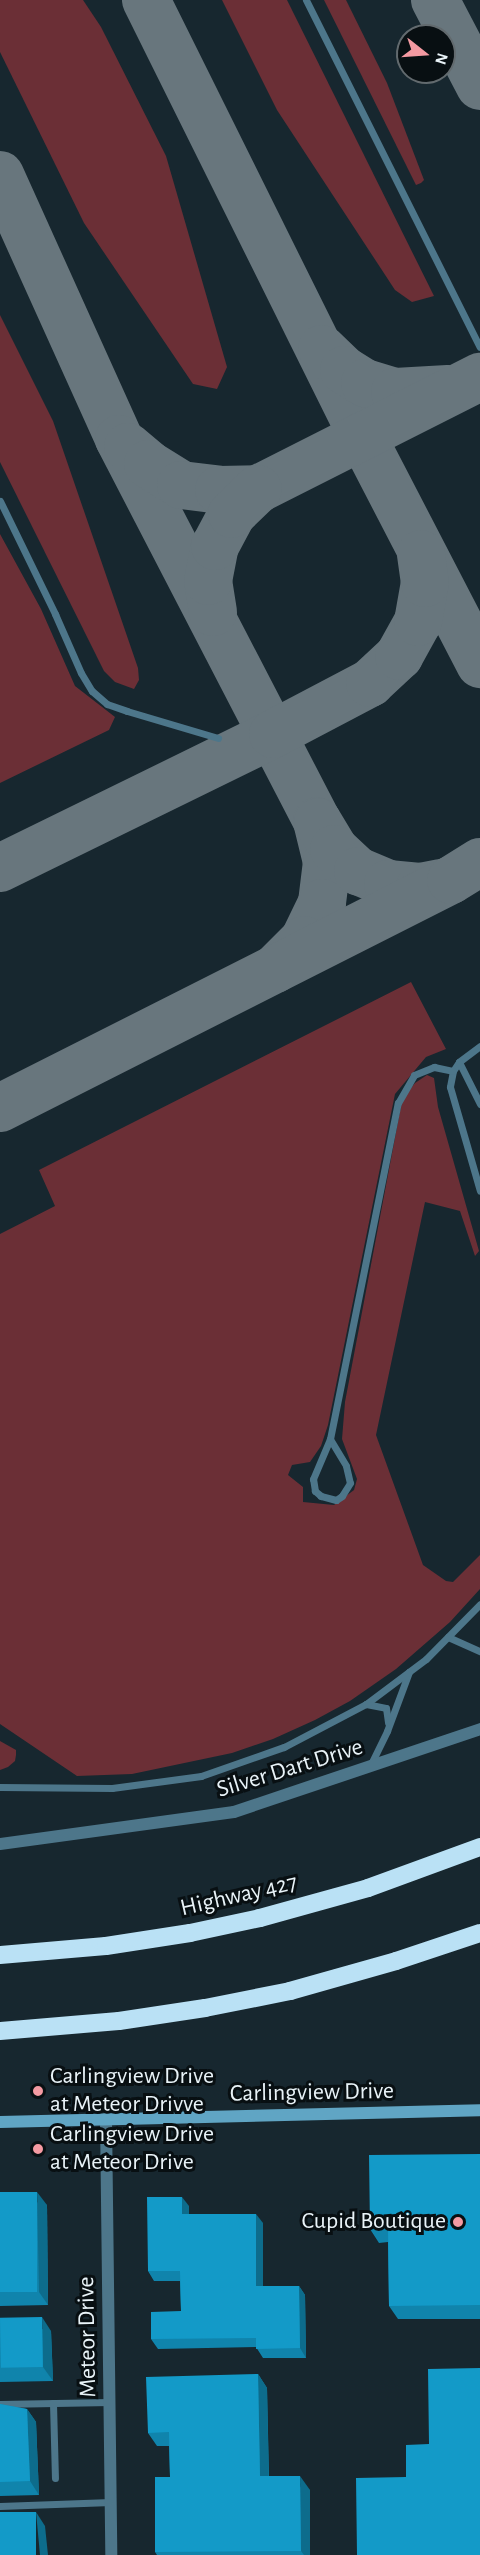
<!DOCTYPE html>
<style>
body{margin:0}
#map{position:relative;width:480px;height:2555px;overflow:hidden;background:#17272f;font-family:"Alegreya Sans",sans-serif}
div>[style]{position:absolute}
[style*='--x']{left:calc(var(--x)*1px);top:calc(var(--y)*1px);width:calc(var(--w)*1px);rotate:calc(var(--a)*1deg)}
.green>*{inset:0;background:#6b2f36}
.taxiway>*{height:48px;margin:-24px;padding:0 24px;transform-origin:24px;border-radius:24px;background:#68767d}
.service>*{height:7px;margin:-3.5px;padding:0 3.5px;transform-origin:3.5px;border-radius:3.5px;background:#4d768a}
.minor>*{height:12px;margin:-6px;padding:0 6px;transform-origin:6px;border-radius:6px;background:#4d768a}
.tertiary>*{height:12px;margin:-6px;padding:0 6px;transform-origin:6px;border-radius:6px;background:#4d768a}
.secondary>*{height:12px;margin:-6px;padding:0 6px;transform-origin:6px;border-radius:6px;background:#60a5c4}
.motorway>*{height:18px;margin:-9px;padding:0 9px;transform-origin:9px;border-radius:9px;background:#bae1f5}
.wall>*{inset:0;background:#1084ac}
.shaded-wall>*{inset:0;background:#0d6c8c}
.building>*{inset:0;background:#139ac8;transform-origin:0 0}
.dots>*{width:16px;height:16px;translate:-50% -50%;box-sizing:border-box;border:3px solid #080f12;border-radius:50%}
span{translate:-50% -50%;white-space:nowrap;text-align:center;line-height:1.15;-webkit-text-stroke:6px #080f12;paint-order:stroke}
.street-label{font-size:24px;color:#e9f3f8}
.poi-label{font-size:24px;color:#e9f3f8}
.left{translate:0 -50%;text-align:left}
.right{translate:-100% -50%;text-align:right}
.north{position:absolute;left:396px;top:24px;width:60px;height:60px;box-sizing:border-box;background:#080f12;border:2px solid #626a6e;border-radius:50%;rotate:107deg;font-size:16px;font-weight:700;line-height:24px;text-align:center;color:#e9f3f8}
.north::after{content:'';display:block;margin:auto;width:21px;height:27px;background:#f49aa2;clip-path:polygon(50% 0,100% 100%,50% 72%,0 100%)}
</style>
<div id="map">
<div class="green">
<div style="clip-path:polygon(0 0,83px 0,101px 27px,166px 156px,227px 367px,217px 389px,193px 384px,84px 223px,0 52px)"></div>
<div style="clip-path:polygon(222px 0,287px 0,434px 296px,412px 302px,395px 290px,277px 110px)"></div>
<div style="clip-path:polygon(324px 0,346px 0,387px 83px,424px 180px,421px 183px,416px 185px,413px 179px)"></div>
<div style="clip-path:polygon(0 315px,53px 421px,138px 668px,139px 680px,134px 689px,115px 682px,104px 671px,0 462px)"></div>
<div style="clip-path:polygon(0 534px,41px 609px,75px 686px,115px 717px,109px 730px,0 783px)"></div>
<div style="clip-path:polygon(411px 982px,446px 1049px,426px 1057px,395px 1094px,328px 1425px,321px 1446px,310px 1462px,292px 1465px,288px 1475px,303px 1487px,303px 1502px,334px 1505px,354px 1490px,357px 1479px,342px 1439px,345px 1402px,401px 1106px,406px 1094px,415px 1083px,427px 1075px,434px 1078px,438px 1107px,479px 1251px,475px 1256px,460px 1211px,425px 1202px,376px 1435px,423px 1565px,446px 1581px,453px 1582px,480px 1555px,480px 1589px,450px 1622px,396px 1669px,350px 1701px,315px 1720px,273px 1739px,232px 1753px,132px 1774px,77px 1776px,0 1724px,0 1234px,55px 1206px,39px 1170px)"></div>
<div style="clip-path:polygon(0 1741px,16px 1750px,16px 1755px,15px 1761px,8px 1767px,0 1770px)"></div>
</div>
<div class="taxiway">
<div style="--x:146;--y:0;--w:487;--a:63.6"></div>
<div style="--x:362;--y:436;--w:257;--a:62.6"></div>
<div style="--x:435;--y:0;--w:97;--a:62.4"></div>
<div style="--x:0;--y:175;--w:290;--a:65.7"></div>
<div style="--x:119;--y:439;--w:430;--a:62.6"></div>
<div style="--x:317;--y:821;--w:42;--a:76.3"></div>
<div style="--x:327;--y:862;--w:41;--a:97"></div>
<div style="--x:322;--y:903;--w:41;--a:115.9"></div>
<div style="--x:304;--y:940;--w:41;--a:135"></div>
<div style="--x:322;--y:349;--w:30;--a:44"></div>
<div style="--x:344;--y:370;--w:25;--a:32"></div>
<div style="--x:365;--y:383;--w:31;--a:17"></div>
<div style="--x:395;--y:392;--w:53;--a:-3.2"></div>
<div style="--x:128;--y:447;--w:26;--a:40"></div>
<div style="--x:148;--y:464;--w:39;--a:32"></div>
<div style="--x:181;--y:485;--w:38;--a:7"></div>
<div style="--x:219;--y:490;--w:39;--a:-1"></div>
<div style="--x:258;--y:489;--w:249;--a:-26.8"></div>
<div style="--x:213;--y:612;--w:31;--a:-99"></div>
<div style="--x:208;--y:581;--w:36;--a:-79"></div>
<div style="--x:215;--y:546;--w:36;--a:-62"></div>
<div style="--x:232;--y:514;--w:36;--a:-44"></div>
<div style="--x:318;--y:822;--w:31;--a:59"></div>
<div style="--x:334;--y:849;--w:33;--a:43"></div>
<div style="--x:358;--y:871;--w:33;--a:23"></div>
<div style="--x:388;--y:884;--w:32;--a:5"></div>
<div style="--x:420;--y:887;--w:21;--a:-11"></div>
<div style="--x:0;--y:868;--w:304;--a:-26.1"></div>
<div style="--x:273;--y:734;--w:110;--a:-27.7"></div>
<div style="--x:370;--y:683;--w:40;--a:-43"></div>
<div style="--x:399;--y:656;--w:39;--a:-61"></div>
<div style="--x:418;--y:622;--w:40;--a:-80"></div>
<div style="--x:425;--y:583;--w:29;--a:-98"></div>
<div style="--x:0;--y:1108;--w:505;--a:-26.82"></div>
<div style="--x:451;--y:880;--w:34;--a:-32"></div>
</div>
<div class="service">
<div style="--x:306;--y:0;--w:388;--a:63.4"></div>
<div style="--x:0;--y:501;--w:126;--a:64"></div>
<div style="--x:55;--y:614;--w:64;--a:66.2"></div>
<div style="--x:81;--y:673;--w:21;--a:59"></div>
<div style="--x:92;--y:691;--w:20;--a:41"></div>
<div style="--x:107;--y:704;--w:21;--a:19"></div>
<div style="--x:127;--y:711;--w:95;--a:16.5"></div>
<div style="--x:480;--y:1046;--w:26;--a:143"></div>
<div style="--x:459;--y:1062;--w:11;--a:124"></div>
<div style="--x:453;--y:1071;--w:16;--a:101"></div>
<div style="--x:450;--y:1087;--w:108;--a:73.9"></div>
<div style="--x:459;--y:1062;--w:47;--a:63.4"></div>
<div style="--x:330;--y:1439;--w:31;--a:59"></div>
<div style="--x:346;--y:1466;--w:17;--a:77"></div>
<div style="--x:350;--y:1483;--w:15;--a:122"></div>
<div style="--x:342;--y:1496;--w:7;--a:146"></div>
<div style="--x:336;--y:1500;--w:16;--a:-165"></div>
<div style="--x:321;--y:1496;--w:8;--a:-140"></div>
<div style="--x:315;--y:1491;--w:12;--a:-99"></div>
<div style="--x:313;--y:1479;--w:43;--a:-67"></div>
<div style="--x:330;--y:1439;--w:343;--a:-78.6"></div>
<div style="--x:398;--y:1103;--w:32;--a:-60"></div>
<div style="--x:414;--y:1075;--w:22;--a:-22"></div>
<div style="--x:434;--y:1067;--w:19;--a:12"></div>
<div style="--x:448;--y:1637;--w:35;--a:24"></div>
<div style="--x:366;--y:1704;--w:20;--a:11"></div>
<div style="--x:386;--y:1708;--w:15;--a:82"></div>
<div style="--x:370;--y:1766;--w:39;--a:-64"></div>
<div style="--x:387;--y:1731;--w:63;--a:-69.6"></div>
<div style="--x:0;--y:1787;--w:112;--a:0.5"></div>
<div style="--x:112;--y:1788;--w:90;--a:-7.7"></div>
<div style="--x:201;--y:1776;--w:88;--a:-19.3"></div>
<div style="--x:284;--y:1747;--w:93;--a:-27.7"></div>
<div style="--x:366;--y:1704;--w:75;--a:-36.9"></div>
<div style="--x:426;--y:1659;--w:77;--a:-45.5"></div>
<div style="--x:53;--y:2403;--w:75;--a:88.5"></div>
<div style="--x:0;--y:2404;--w:110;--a:-1"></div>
<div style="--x:0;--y:2506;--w:111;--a:-2.1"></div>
</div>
<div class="minor">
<div style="--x:106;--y:2119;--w:436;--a:89.3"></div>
</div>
<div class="tertiary">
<div style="--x:0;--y:1844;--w:236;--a:-7.8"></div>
<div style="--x:234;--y:1812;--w:260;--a:-18.6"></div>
</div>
<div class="secondary">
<div style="--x:0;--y:2122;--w:480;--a:-1.4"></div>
</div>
<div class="motorway">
<div style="--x:0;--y:1955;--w:106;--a:-4.9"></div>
<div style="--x:106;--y:1946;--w:85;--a:-8.8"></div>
<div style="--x:190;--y:1933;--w:72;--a:-12.1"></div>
<div style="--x:260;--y:1918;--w:112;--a:-15.5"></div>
<div style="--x:368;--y:1888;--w:119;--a:-20.1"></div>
<div style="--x:0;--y:2031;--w:119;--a:-4.8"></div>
<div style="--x:119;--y:2021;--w:87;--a:-8.6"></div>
<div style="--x:205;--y:2008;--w:87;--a:-11.3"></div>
<div style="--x:290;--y:1991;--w:110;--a:-15.8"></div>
<div style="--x:396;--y:1961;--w:89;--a:-18.4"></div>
</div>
<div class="wall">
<div style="clip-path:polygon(480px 2154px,480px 2319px,398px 2319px,389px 2306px,388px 2242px,379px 2243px,370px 2229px)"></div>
<div style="clip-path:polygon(0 2192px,47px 2205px,48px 2305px,0 2306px)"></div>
<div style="clip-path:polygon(189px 2206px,189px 2214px,263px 2223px,263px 2286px,299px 2286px,305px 2295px,306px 2358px,263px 2358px,256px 2347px,158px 2349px,151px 2339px,181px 2311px,180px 2281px,154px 2281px,148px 2271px)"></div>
<div style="clip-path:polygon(0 2319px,51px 2331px,53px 2381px,0 2382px)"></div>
<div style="clip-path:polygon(258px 2374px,267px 2388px,269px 2476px,310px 2490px,310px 2555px,157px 2555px,155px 2552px,170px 2477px,169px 2446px,157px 2446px,148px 2433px)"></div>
<div style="clip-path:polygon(0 2404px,27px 2409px,36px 2422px,39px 2495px,0 2496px)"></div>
</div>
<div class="shaded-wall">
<div style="clip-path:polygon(37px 2192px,47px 2205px,48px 2305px,39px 2292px)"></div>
<div style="clip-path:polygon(182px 2197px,189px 2206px,189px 2223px,182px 2214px)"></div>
<div style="clip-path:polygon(256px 2214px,263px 2223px,263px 2296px,256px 2286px)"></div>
<div style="clip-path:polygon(299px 2286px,305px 2295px,306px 2358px,300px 2348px)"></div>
<div style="clip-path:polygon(42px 2317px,51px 2331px,53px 2381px,43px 2367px)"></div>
<div style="clip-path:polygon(258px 2374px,267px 2388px,269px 2490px,260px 2476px)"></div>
<div style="clip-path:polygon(27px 2409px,36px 2422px,39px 2495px,30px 2481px)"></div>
<div style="clip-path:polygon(300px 2476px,310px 2490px,310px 2555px,304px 2555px,301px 2551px)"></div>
<div style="clip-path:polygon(36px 2512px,45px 2526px,48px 2555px,40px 2555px)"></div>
</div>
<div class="building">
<div style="clip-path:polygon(480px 2154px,480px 2305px,389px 2306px,388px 2229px,370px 2229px,369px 2155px)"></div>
<div style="left:0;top:2192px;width:37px;height:100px"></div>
<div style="clip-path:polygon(147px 2197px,182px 2197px,182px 2214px,256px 2214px,256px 2286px,299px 2286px,300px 2348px,256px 2349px,256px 2338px,151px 2339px,151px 2312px,181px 2311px,180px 2271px,148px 2271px)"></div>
<div style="left:42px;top:2317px;width:50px;height:42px;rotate:89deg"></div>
<div style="clip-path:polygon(480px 2368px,480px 2555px,357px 2555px,356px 2478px,406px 2477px,406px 2445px,429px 2444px,428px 2369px)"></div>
<div style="clip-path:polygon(258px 2374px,260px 2476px,300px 2476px,301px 2551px,155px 2552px,155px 2477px,170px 2477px,169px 2432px,148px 2433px,146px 2377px)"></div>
<div style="clip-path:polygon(0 2404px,27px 2409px,30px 2481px,0 2482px)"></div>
<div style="left:0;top:2512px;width:36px;height:43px"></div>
</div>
<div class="dots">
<div style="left:38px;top:2091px;background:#f49aa2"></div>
<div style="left:38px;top:2149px;background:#f49aa2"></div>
<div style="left:458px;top:2222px;background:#f49aa2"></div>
</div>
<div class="street-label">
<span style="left:290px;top:1769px;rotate:-17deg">Silver Dart Drive</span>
<span style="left:239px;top:1896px;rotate:-13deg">Highway 427</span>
<span style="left:312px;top:2093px;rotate:-1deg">Carlingview Drive</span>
<span style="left:88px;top:2337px;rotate:-91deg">Meteor Drive</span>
</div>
<div class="poi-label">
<span class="left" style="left:50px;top:2091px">Carlingview Drive<br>at Meteor Drivve</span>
<span class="left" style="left:50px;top:2149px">Carlingview Drive<br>at Meteor Drive</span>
<span class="right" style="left:446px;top:2222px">Cupid Boutique</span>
</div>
<div class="north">N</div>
</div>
